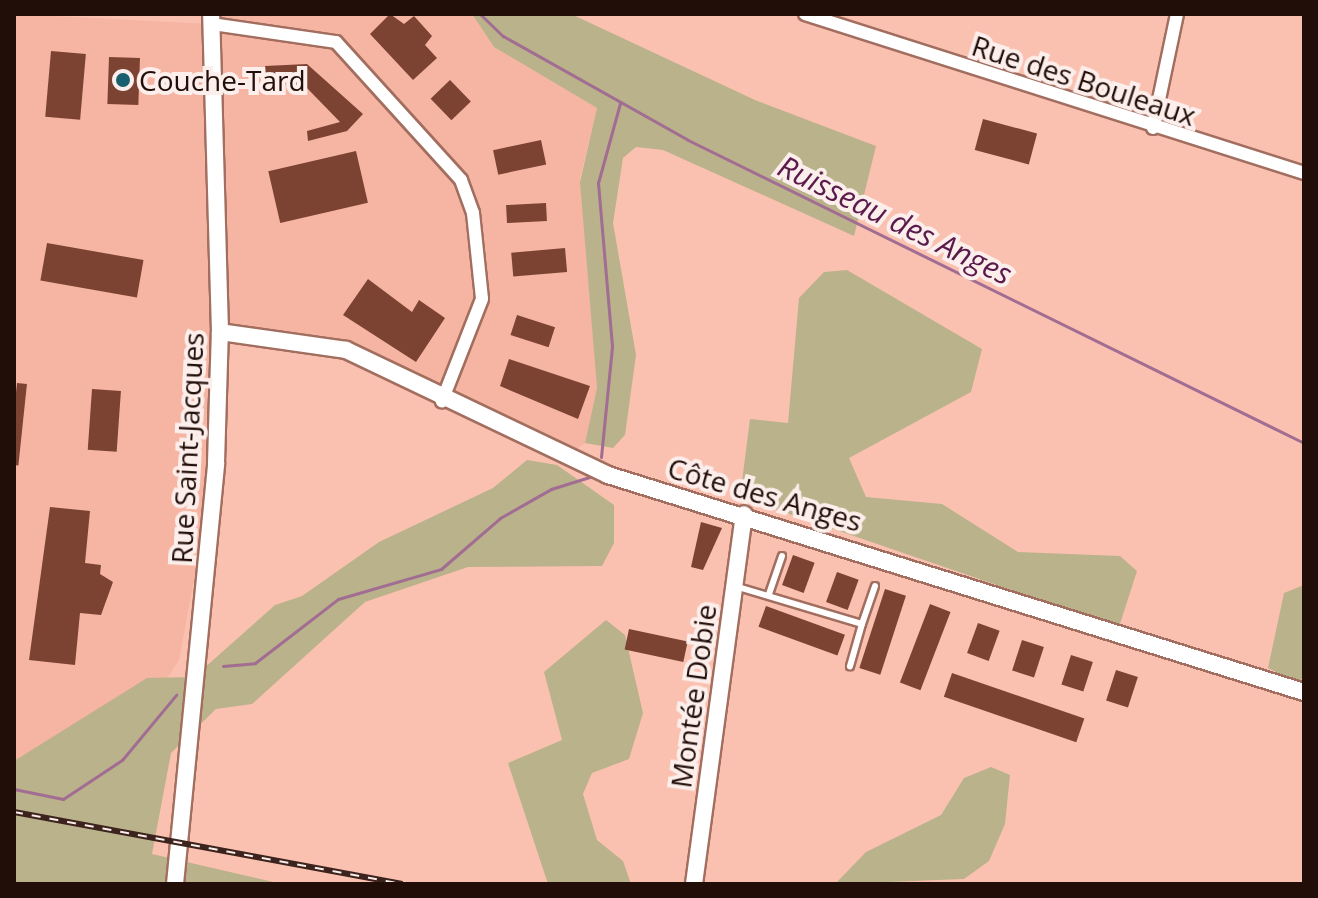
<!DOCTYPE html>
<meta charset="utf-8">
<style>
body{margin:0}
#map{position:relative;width:1318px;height:898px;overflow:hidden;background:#fbc1b0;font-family:"Open Sans",sans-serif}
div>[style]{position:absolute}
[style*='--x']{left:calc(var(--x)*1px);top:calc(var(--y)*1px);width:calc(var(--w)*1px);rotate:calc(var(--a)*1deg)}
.built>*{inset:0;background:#f6b5a2}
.green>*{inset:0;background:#bab28a}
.stream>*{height:3px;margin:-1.5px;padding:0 1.5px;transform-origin:1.5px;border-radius:1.5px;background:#a16d92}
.building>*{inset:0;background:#7c4332;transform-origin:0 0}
.roads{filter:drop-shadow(2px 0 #a26e5f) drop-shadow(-2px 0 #a26e5f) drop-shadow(0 2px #a26e5f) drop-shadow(0 -2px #a26e5f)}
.service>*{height:6px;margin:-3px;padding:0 3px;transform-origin:3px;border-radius:3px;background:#fff}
.minor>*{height:12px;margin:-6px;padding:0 6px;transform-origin:6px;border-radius:6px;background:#fff}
.tertiary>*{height:16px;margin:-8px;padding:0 8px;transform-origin:8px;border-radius:8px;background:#fff}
.rail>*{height:6px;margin-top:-3px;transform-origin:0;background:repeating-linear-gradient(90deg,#fbeeeb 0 9px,#3c231d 0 18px);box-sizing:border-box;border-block:2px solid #3c231d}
.dots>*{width:22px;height:22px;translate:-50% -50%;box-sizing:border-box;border:4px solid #fbeeeb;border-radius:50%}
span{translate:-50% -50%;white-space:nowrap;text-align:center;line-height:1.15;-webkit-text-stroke:8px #fbeeeb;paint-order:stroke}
.poi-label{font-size:28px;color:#220e09}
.left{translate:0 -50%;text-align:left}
.street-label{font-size:28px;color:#220e09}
.water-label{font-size:30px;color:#5a1a4c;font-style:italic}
.frame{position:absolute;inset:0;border:16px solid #220e09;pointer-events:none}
</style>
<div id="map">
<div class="built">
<div style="clip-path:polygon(14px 14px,211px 24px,211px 14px,472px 14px,494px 47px,597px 108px,580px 178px,597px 388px,585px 443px,564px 458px,346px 350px,221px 332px,216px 463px,179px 660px,165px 682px,147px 679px,14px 761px)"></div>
</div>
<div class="green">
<div style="clip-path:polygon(472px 14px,571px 14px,755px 100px,876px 146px,854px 236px,663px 150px,636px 147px,623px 158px,613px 223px,636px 355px,625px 435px,613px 448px,585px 443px,597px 388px,580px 182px,597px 108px,494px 47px)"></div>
<div style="clip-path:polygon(847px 270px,982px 349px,971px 392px,849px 458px,866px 497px,942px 504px,1018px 552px,1120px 556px,1137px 571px,1119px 627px,740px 497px,750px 419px,788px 423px,799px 298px,824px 272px)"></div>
<div style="clip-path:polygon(527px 460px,557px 465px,614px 505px,614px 543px,602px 566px,468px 567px,365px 602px,252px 704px,216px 709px,171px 753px,152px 854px,282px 884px,14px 884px,14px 761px,147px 678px,194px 677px,275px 605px,302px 596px,379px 542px,493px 488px)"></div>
<div style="clip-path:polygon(1304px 585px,1304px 671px,1300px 684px,1268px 668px,1284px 593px)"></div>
<div style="clip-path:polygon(606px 620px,625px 635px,643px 713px,629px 759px,592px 773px,583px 794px,597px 840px,623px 861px,631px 884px,548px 884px,508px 763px,562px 740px,544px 672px)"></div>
<div style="clip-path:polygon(991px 767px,1010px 775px,1005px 824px,989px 861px,964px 879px,835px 884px,866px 852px,941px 815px,964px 778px)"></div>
</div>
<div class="stream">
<div style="--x:480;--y:14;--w:32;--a:44"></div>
<div style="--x:503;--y:36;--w:212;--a:29.3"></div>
<div style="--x:688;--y:140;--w:686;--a:26.19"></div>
<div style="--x:601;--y:457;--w:112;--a:-84.3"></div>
<div style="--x:612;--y:346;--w:164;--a:-94.9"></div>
<div style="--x:598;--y:183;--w:83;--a:-74.6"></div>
<div style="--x:223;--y:666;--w:32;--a:-5"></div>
<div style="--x:255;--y:663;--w:105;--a:-37.6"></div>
<div style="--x:338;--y:599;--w:107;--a:-16.2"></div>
<div style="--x:441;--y:569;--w:78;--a:-40.8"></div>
<div style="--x:500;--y:518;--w:59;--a:-29.6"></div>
<div style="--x:551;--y:489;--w:47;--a:-17.3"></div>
<div style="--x:14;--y:789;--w:50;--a:11.5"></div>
<div style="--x:63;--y:799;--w:71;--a:-33.5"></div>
<div style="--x:122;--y:760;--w:85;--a:-50.3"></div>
</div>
<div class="building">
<div style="clip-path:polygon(390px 14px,404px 24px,414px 16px,432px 36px,425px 45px,437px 58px,413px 80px,370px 34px)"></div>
<div style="left:51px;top:51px;width:35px;height:66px;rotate:5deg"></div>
<div style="left:109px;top:57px;width:31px;height:47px;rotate:2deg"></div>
<div style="clip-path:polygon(307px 64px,363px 114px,347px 131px,308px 141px,307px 131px,340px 122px,304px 85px,267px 86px,265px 66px)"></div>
<div style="left:450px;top:80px;width:30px;height:27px;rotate:46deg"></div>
<div style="left:983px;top:119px;width:56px;height:32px;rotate:15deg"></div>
<div style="left:541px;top:140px;width:25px;height:49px;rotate:78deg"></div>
<div style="left:356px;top:151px;width:53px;height:90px;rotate:77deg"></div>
<div style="left:546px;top:203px;width:18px;height:40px;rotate:87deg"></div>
<div style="left:47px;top:243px;width:98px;height:38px;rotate:10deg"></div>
<div style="left:565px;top:248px;width:24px;height:54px;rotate:85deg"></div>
<div style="clip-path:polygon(368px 279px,412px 312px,419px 300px,445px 318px,416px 362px,343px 315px)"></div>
<div style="left:517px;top:315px;width:40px;height:21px;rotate:18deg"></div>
<div style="clip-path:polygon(509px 359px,590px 386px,578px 419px,500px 386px)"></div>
<div style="left:17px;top:383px;width:10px;height:82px;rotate:6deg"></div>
<div style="left:92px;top:389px;width:29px;height:61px;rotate:4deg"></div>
<div style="clip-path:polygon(50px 507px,90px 511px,85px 563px,101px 565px,100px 574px,113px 582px,101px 615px,80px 613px,75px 665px,29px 660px)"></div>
<div style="clip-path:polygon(701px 522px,722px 528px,703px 570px,691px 567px)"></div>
<div style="left:793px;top:555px;width:23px;height:32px;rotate:20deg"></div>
<div style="left:837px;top:572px;width:23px;height:32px;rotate:20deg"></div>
<div style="left:885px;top:589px;width:22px;height:83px;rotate:18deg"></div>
<div style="left:930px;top:604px;width:22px;height:84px;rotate:21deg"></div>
<div style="left:766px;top:606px;width:84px;height:22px;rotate:20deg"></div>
<div style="left:978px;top:623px;width:23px;height:32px;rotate:20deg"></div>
<div style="left:629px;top:629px;width:60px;height:21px;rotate:12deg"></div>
<div style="left:1022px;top:640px;width:23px;height:32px;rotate:18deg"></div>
<div style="left:1071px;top:655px;width:23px;height:31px;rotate:18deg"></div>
<div style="left:1116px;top:670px;width:23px;height:32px;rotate:18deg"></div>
<div style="left:952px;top:673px;width:140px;height:25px;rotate:19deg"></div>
</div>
<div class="roads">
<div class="service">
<div style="--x:738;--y:587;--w:129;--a:16.6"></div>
<div style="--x:862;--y:624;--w:44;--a:105.9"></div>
<div style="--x:769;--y:594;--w:40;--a:-71.1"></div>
<div style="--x:862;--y:624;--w:40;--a:-71.1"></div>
</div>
<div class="minor">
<div style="--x:805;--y:14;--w:524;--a:17.67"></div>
<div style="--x:212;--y:24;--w:125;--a:8.3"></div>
<div style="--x:336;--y:42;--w:186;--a:47.8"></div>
<div style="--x:461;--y:180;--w:35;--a:70"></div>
<div style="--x:473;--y:213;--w:86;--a:84"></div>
<div style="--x:482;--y:299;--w:110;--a:111.4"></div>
<div style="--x:1153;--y:128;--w:116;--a:-78.1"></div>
</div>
<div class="tertiary">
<div style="--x:220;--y:332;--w:127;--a:8.1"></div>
<div style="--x:346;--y:350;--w:290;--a:25.5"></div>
<div style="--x:608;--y:475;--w:729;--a:17.32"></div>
<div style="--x:175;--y:884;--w:423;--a:-84.4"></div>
<div style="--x:216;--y:463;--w:131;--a:-88.3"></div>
<div style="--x:220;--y:332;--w:318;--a:-91.6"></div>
<div style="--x:694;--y:884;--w:373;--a:-82.3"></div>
</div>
</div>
<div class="rail">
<div style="--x:14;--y:812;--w:395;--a:10.5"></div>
</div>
<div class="dots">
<div style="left:123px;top:80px;background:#185f70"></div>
</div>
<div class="poi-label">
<span class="left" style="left:139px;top:80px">Couche-Tard</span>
</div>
<div class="street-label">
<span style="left:1084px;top:80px;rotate:18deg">Rue des Bouleaux</span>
<span style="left:187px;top:448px;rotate:-87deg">Rue Saint-Jacques</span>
<span style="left:765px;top:494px;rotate:16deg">Côte des Anges</span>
<span style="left:693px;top:696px;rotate:-82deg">Montée Dobie</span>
</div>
<div class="water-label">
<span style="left:895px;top:220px;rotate:26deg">Ruisseau des Anges</span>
</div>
<div class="frame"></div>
</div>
